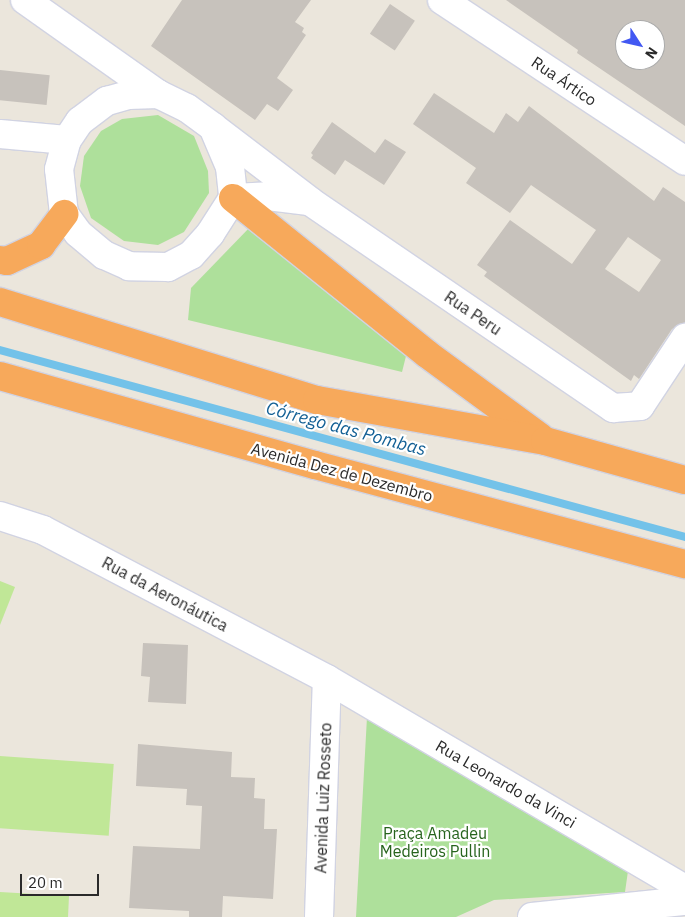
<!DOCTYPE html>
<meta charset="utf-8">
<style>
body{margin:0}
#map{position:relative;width:685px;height:917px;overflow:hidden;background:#ebe6dc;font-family:"IBM Plex Sans",sans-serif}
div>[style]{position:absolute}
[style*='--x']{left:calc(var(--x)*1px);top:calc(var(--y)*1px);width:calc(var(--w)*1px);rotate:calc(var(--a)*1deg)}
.green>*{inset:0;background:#aee09b}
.pitch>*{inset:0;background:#c0e797;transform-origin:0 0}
.stream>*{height:8px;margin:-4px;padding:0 4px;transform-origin:4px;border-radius:4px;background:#73c2e9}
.building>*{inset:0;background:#c7c2bc;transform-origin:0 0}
.roads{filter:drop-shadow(1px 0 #d1d3e2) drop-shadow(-1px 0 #d1d3e2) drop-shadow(0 1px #d1d3e2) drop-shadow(0 -1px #d1d3e2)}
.minor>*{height:28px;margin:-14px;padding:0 14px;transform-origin:14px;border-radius:14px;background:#fff}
.highway>*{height:28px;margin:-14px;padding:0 14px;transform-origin:14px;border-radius:14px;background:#f7a95b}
span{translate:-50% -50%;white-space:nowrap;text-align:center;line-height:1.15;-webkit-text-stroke:4.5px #fff;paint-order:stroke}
.street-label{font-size:16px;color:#2a2a2a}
.park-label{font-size:16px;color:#27641d}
.water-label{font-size:18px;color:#136095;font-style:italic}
.north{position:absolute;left:615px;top:20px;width:50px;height:50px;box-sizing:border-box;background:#fff;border:1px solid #aaa;border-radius:50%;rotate:125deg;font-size:14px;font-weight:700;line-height:20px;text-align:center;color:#2a2a2a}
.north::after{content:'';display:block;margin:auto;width:18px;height:22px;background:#4258f2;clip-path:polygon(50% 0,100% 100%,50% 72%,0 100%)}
.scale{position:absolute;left:20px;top:874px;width:79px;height:22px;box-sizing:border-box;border:2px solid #2a2a2a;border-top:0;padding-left:6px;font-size:15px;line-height:18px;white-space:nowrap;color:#2a2a2a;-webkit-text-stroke:4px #fff;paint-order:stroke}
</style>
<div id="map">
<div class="green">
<div style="clip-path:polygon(158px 115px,194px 136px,208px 171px,209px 193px,184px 232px,158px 245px,124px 241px,91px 218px,80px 186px,84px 156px,101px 131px,122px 119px)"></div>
<div style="clip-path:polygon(251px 226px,406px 356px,402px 372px,188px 320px,191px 288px)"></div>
<div style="clip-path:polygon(367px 717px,628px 871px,625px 892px,494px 900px,456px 917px,356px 917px)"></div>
</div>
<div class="pitch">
<div style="clip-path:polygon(0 581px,15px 587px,0 625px)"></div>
<div style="left:0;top:756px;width:114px;height:72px;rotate:4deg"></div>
<div style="clip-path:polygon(0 892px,69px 896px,68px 917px,0 917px)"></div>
</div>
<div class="stream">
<div style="--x:0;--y:350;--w:710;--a:15.27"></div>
</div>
<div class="building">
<div style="clip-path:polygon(182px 0,311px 0,295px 22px,304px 28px,302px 32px,306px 35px,277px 78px,293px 90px,278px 111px,267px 104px,255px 120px,151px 46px)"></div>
<div style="clip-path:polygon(evenodd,506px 0,685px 0,685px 126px,577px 53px,578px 50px,506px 0,625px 30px,655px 30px,655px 60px,625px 60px,625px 30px)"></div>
<div style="left:390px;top:4px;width:30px;height:36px;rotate:34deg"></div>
<div style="left:0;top:70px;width:50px;height:30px;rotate:6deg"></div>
<div style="clip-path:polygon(evenodd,434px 93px,494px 133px,506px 113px,518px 122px,529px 106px,654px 201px,663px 187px,685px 202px,685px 323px,672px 329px,639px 379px,634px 375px,631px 381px,484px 276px,487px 272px,477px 265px,510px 220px,572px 264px,596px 230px,531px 185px,510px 213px,466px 183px,476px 168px,413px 124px,434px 93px,628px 237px,661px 260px,639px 292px,605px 269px,628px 237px)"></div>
<div style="clip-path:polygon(332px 122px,375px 153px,385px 139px,406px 152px,384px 185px,345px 160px,335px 175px,311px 158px,313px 155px,311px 153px)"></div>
<div style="clip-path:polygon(143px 643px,188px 645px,186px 704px,148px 702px,150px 677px,141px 676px)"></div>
<div style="clip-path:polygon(138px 744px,232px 752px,231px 777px,255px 778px,254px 798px,265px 799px,264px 829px,277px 829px,273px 899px,223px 896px,222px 917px,189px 917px,189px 911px,129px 908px,133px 846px,200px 849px,202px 806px,186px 805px,187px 789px,136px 786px)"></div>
</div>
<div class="roads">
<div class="minor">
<div style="--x:25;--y:0;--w:163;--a:35.3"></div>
<div style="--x:442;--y:0;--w:291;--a:33.5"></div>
<div style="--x:213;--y:127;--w:43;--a:67"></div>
<div style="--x:230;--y:167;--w:31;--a:84"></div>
<div style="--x:233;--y:198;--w:43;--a:122.6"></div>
<div style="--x:210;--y:234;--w:28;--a:132"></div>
<div style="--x:191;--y:255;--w:26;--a:152"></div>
<div style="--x:168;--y:267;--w:39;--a:-179"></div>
<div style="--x:129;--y:266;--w:27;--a:-156"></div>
<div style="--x:104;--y:255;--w:34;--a:-140"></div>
<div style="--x:78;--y:233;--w:24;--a:-126"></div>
<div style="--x:64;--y:214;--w:45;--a:-96.3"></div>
<div style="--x:59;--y:169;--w:30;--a:-75"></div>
<div style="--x:67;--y:140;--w:23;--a:-56"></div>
<div style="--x:80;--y:121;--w:34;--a:-37"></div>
<div style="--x:107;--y:101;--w:22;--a:-16"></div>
<div style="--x:128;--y:95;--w:30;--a:-2"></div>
<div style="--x:158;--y:94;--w:32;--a:26"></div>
<div style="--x:187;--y:108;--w:32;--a:36"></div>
<div style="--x:213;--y:127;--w:123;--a:37.4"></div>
<div style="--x:311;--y:202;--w:366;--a:34.3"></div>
<div style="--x:613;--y:408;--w:27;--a:-4"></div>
<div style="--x:640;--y:406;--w:82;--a:-56.5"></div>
<div style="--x:0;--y:134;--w:67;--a:5.1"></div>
<div style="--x:233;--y:198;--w:35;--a:-3"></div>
<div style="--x:268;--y:196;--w:41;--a:7"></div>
<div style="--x:0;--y:516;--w:45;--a:18"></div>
<div style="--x:43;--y:530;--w:321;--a:27.7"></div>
<div style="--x:327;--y:679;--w:415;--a:30.4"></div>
<div style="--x:319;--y:917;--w:238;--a:-88.1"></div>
<div style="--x:532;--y:917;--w:154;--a:-6"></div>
</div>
<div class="highway">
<div style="--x:233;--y:198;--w:249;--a:38.8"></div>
<div style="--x:427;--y:354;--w:140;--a:36.3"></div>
<div style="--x:0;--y:260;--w:7;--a:8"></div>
<div style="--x:7;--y:261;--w:38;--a:-25"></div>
<div style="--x:41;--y:245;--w:39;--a:-53"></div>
<div style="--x:0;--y:302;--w:332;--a:17.2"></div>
<div style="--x:317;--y:400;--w:232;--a:10.2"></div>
<div style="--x:545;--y:441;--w:145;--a:15.6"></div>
<div style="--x:0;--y:376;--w:327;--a:15.8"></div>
<div style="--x:315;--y:465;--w:383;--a:15"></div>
</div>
</div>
<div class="street-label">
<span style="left:564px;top:81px;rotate:34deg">Rua Ártico</span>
<span style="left:473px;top:313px;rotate:34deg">Rua Peru</span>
<span style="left:342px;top:472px;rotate:15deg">Avenida Dez de Dezembro</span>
<span style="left:165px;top:594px;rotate:28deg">Rua da Aeronáutica</span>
<span style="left:506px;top:784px;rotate:30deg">Rua Leonardo da Vinci</span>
<span style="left:323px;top:798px;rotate:-88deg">Avenida Luiz Rosseto</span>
</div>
<div class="park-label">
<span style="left:435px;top:842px">Praça Amadeu<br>Medeiros Pullin</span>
</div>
<div class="water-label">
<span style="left:346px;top:429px;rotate:15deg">Córrego das Pombas</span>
</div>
<div class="north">N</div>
<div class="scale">20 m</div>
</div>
